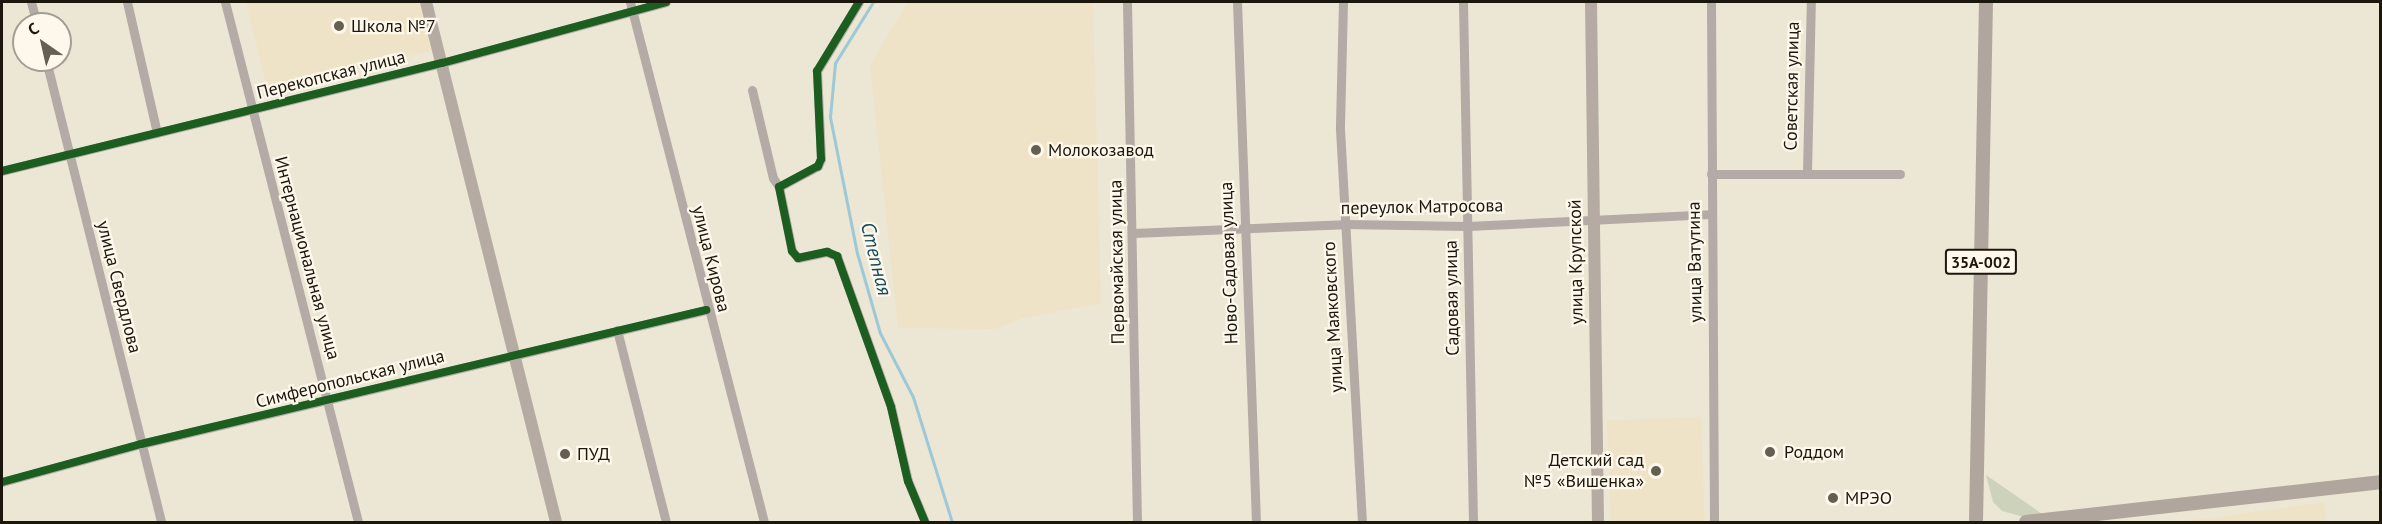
<!DOCTYPE html>
<meta charset="utf-8">
<style>
body{margin:0}
#map{position:relative;width:2382px;height:524px;overflow:hidden;background:#ece6d5;font-family:"PT Sans",sans-serif}
div>[style]{position:absolute}
[style*='--x']{left:calc(var(--x)*1px);top:calc(var(--y)*1px);width:calc(var(--w)*1px);rotate:calc(var(--a)*1deg)}
.built>*{inset:0;background:#eee3c6;transform-origin:0 0}
.green>*{inset:0;background:#ccd3ba}
.stream>*{height:3px;margin:-1.5px;padding:0 1.5px;transform-origin:1.5px;border-radius:1.5px;background:#9dc9d7}
.minor>*{height:9px;margin:-4.5px;padding:0 4.5px;transform-origin:4.5px;border-radius:4.5px;background:#b4aaa6}
.major>*{height:12px;margin:-6px;padding:0 6px;transform-origin:6px;border-radius:6px;background:#b6aba3}
.highway>*{height:14px;margin:-7px;padding:0 7px;transform-origin:7px;border-radius:7px;background:#b0a69e}
.cycleway>*{height:8px;margin:-4px;padding:0 4px;transform-origin:4px;border-radius:4px;background:#1b5e20}
.dots>*{width:16px;height:16px;translate:-50% -50%;box-sizing:border-box;border:3px solid #fdf8eb;border-radius:50%}
span{translate:-50% -50%;white-space:nowrap;text-align:center;line-height:1.15;-webkit-text-stroke:4.5px #fdf8eb;paint-order:stroke}
.shield-label span{padding:2px 4px;background:#fdf8eb;border:2px solid;border-radius:4px;-webkit-text-stroke-width:0}
.shield-label{font-size:16px;color:#1c170c;font-weight:700}
.poi-label{font-size:18px;color:#1c170c}
.left{translate:0 -50%;text-align:left}
.right{translate:-100% -50%;text-align:right}
.street-label{font-size:18px;color:#1c170c}
.water-label{font-size:20px;color:#144c5f;font-style:italic}
.frame{position:absolute;inset:0;border:3px solid #1c170c;pointer-events:none}
.north{position:absolute;left:12px;top:12px;width:60px;height:60px;box-sizing:border-box;background:#fdf8eb;border:2px solid #a39e92;border-radius:50%;rotate:326deg;font-size:16px;font-weight:700;line-height:24px;text-align:center;color:#1c170c}
.north::after{content:'';display:block;margin:auto;width:21px;height:27px;background:#655f52;clip-path:polygon(50% 0,100% 100%,50% 72%,0 100%)}
</style>
<div id="map">
<div class="built">
<div style="clip-path:polygon(246px 2px,419px 2px,432px 51px,267px 88px)"></div>
<div style="clip-path:polygon(907px 2px,1093px 2px,1101px 303px,1020px 319px,995px 329px,898px 328px,870px 66px)"></div>
<div style="left:1701px;top:417px;width:105px;height:94px;rotate:88deg"></div>
<div style="clip-path:polygon(2324px 502px,2326px 522px,2175px 522px,2218px 517px)"></div>
</div>
<div class="green">
<div style="clip-path:polygon(1986px 475px,2045px 516px,2028px 518px,2002px 511px,1993px 502px)"></div>
</div>
<div class="stream">
<div style="--x:873;--y:2;--w:72;--a:121.9"></div>
<div style="--x:835;--y:63;--w:54;--a:95.3"></div>
<div style="--x:830;--y:117;--w:139;--a:78.8"></div>
<div style="--x:857;--y:253;--w:83;--a:74"></div>
<div style="--x:880;--y:333;--w:72;--a:62.7"></div>
<div style="--x:913;--y:397;--w:131;--a:72.7"></div>
</div>
<div class="minor">
<div style="--x:31;--y:2;--w:23;--a:75"></div>
<div style="--x:127;--y:2;--w:134;--a:77.1"></div>
<div style="--x:225;--y:2;--w:537;--a:75.65"></div>
<div style="--x:630;--y:2;--w:537;--a:75.55"></div>
<div style="--x:859;--y:2;--w:81;--a:121.3"></div>
<div style="--x:817;--y:71;--w:88;--a:87.4"></div>
<div style="--x:821;--y:159;--w:8;--a:113"></div>
<div style="--x:818;--y:166;--w:44;--a:151.7"></div>
<div style="--x:779;--y:187;--w:65;--a:78.5"></div>
<div style="--x:792;--y:251;--w:9;--a:49"></div>
<div style="--x:798;--y:258;--w:30;--a:-12"></div>
<div style="--x:827;--y:252;--w:11;--a:22"></div>
<div style="--x:837;--y:256;--w:160;--a:70.3"></div>
<div style="--x:891;--y:407;--w:76;--a:77.1"></div>
<div style="--x:908;--y:481;--w:44;--a:67.5"></div>
<div style="--x:1127;--y:2;--w:520;--a:88.9"></div>
<div style="--x:1237;--y:2;--w:520;--a:87.91"></div>
<div style="--x:1343;--y:2;--w:127;--a:91.4"></div>
<div style="--x:1340;--y:129;--w:394;--a:86.8"></div>
<div style="--x:1463;--y:2;--w:520;--a:88.9"></div>
<div style="--x:1711;--y:2;--w:520;--a:89.67"></div>
<div style="--x:46;--y:60;--w:476;--a:76"></div>
<div style="--x:752;--y:90;--w:90;--a:76.6"></div>
<div style="--x:773;--y:178;--w:11;--a:56"></div>
<div style="--x:2;--y:171;--w:453;--a:-13.8"></div>
<div style="--x:442;--y:63;--w:232;--a:-15.2"></div>
<div style="--x:1807;--y:172;--w:170;--a:-88.7"></div>
<div style="--x:1711;--y:174;--w:189;--a:0"></div>
<div style="--x:1133;--y:233;--w:211;--a:-2.4"></div>
<div style="--x:1344;--y:224;--w:124;--a:0.9"></div>
<div style="--x:1468;--y:226;--w:243;--a:-2.8"></div>
<div style="--x:617;--y:330;--w:198;--a:75.7"></div>
<div style="--x:2;--y:482;--w:144;--a:-15.3"></div>
<div style="--x:141;--y:444;--w:581;--a:-13.34"></div>
</div>
<div class="major">
<div style="--x:426;--y:2;--w:536;--a:75.96"></div>
<div style="--x:1591;--y:2;--w:520;--a:89.23"></div>
</div>
<div class="highway">
<div style="--x:1976;--y:522;--w:520;--a:-88.9"></div>
<div style="--x:2026;--y:522;--w:356;--a:-6.4"></div>
</div>
<div class="cycleway">
<div style="--x:859;--y:2;--w:81;--a:121.3"></div>
<div style="--x:817;--y:71;--w:88;--a:87.4"></div>
<div style="--x:821;--y:159;--w:8;--a:113"></div>
<div style="--x:818;--y:166;--w:44;--a:151.7"></div>
<div style="--x:779;--y:187;--w:65;--a:78.5"></div>
<div style="--x:792;--y:251;--w:9;--a:49"></div>
<div style="--x:798;--y:258;--w:30;--a:-12"></div>
<div style="--x:827;--y:252;--w:11;--a:22"></div>
<div style="--x:837;--y:256;--w:160;--a:70.3"></div>
<div style="--x:891;--y:407;--w:76;--a:77.1"></div>
<div style="--x:908;--y:481;--w:44;--a:67.5"></div>
<div style="--x:2;--y:171;--w:453;--a:-13.8"></div>
<div style="--x:442;--y:63;--w:232;--a:-15.2"></div>
<div style="--x:2;--y:482;--w:144;--a:-15.3"></div>
<div style="--x:141;--y:444;--w:581;--a:-13.34"></div>
</div>
<div class="dots">
<div style="left:339px;top:26px;background:#655f52"></div>
<div style="left:1036px;top:150px;background:#655f52"></div>
<div style="left:1770px;top:452px;background:#655f52"></div>
<div style="left:565px;top:454px;background:#655f52"></div>
<div style="left:1656px;top:471px;background:#655f52"></div>
<div style="left:1833px;top:498px;background:#655f52"></div>
</div>
<div class="shield-label">
<span style="left:1981px;top:262px">35А-002</span>
</div>
<div class="poi-label">
<span class="left" style="left:351px;top:26px">Школа №7</span>
<span class="left" style="left:1048px;top:150px">Молокозавод</span>
<span class="left" style="left:1784px;top:452px">Роддом</span>
<span class="left" style="left:577px;top:454px">ПУД</span>
<span class="right" style="left:1644px;top:471px">Детский сад<br>№5 «Вишенка»</span>
<span class="left" style="left:1845px;top:498px">МРЭО</span>
</div>
<div class="street-label">
<span style="left:331px;top:75px;rotate:-14deg">Перекопская улица</span>
<span style="left:1792px;top:86px;rotate:-89deg">Советская улица</span>
<span style="left:1422px;top:207px;rotate:-1deg">переулок Матросова</span>
<span style="left:307px;top:258px;rotate:75deg">Интернациональная улица</span>
<span style="left:711px;top:259px;rotate:76deg">улица Кирова</span>
<span style="left:1117px;top:262px;rotate:-91deg">Первомайская улица</span>
<span style="left:1576px;top:262px;rotate:-91deg">улица Крупской</span>
<span style="left:1695px;top:262px;rotate:-91deg">улица Ватутина</span>
<span style="left:1229px;top:263px;rotate:-92deg">Ново-Садовая улица</span>
<span style="left:119px;top:287px;rotate:76deg">улица Свердлова</span>
<span style="left:1452px;top:298px;rotate:-91deg">Садовая улица</span>
<span style="left:1333px;top:317px;rotate:-93deg">улица Маяковского</span>
<span style="left:350px;top:379px;rotate:-14deg">Симферопольская улица</span>
</div>
<div class="water-label">
<span style="left:876px;top:259px;rotate:76deg">Степная</span>
</div>
<div class="frame"></div>
<div class="north">С</div>
</div>
